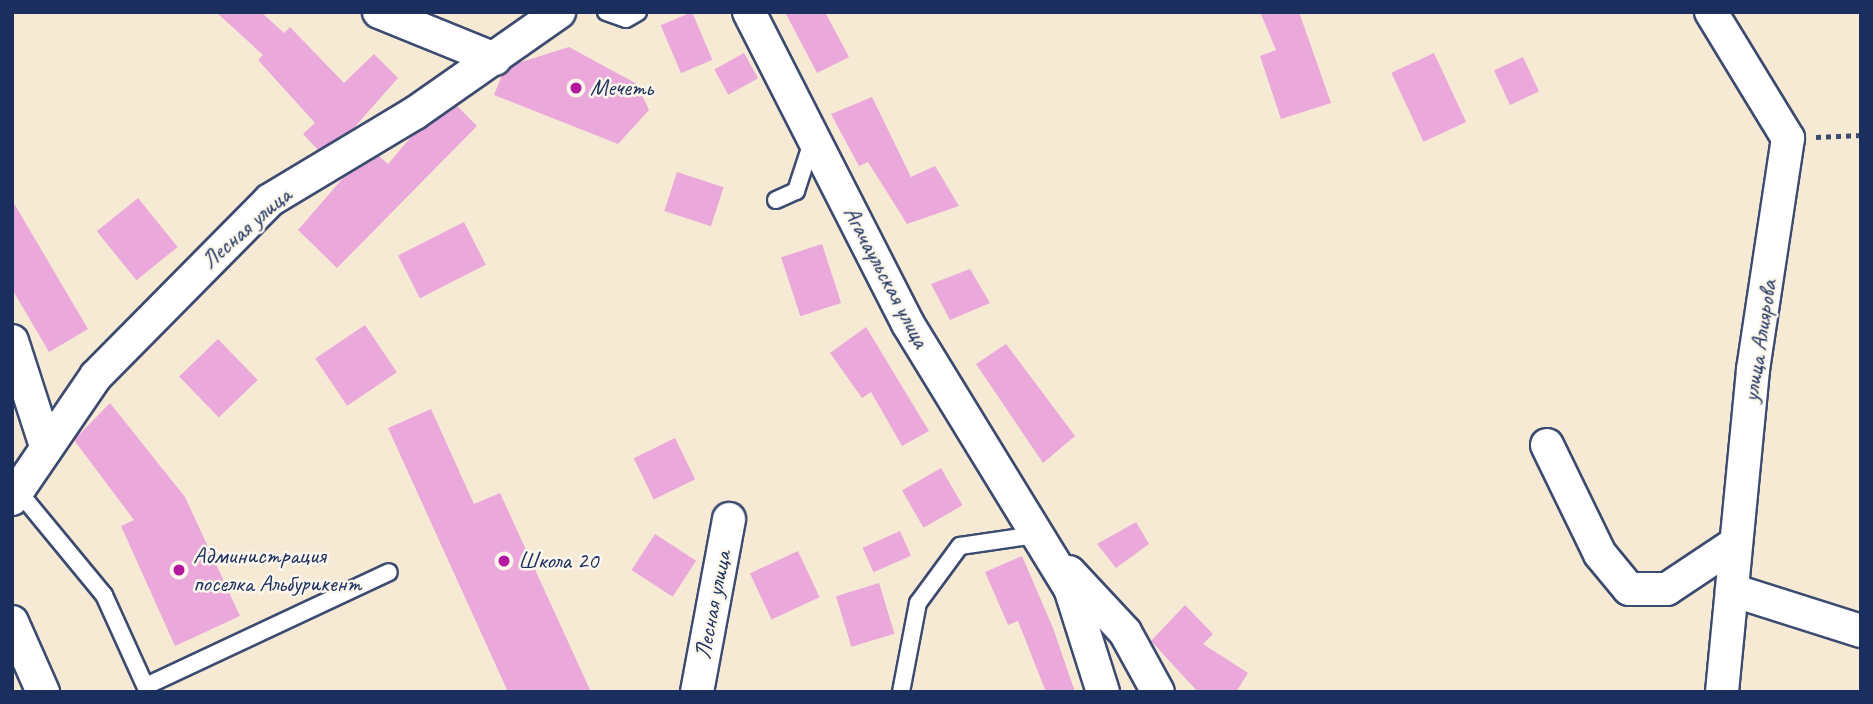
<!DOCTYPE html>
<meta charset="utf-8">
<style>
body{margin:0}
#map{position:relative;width:1873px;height:704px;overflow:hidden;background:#f6ead5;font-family:Caveat,sans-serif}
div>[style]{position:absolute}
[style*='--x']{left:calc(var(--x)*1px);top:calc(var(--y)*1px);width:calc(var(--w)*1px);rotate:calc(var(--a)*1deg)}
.building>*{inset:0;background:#eba9db;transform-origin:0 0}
.path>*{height:4.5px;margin-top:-2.25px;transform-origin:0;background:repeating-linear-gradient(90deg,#3c4b70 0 5px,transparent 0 10px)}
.roads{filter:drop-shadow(2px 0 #3c4b70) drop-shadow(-2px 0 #3c4b70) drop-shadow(0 2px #3c4b70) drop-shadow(0 -2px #3c4b70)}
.lane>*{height:16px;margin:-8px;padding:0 8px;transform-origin:8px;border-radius:8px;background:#fff}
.street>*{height:32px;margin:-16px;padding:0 16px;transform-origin:16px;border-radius:16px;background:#fff}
.dots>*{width:19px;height:19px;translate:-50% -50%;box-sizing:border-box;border:4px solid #fbf7ec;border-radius:50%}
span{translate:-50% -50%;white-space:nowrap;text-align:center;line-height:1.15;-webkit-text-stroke:5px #fbf7ec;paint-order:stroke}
.poi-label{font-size:24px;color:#1b2f5e}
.left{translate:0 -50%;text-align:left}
.street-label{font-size:24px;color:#1b2f5e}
.frame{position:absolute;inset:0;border:14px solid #1b2f5e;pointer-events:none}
</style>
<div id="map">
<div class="building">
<div style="clip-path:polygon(216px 12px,261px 12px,284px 33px,290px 27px,344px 83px,374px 54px,398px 78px,352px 130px,318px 150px,303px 134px,315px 123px,258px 60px,263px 55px)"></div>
<div style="left:692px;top:12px;width:52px;height:34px;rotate:67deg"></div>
<div style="clip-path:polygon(785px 12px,825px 12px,849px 57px,817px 73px)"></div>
<div style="clip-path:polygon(1260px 12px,1299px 12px,1331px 103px,1281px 119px,1260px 56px,1276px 50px)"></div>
<div style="clip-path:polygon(569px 47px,637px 84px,649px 110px,618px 144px,494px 95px,502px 75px,518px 63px)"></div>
<div style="left:744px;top:53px;width:29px;height:34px;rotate:61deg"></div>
<div style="left:1434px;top:53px;width:76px;height:47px;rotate:65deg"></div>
<div style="left:1523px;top:57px;width:38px;height:32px;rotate:65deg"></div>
<div style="clip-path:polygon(872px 97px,911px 177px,935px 166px,959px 206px,907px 224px,868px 162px,859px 166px,831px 114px)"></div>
<div style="clip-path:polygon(457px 106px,477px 126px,337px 268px,298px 230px,343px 178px,379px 156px,388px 164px,411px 137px)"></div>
<div style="left:677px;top:172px;width:49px;height:41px;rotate:18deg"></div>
<div style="left:138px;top:198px;width:63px;height:53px;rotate:51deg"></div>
<div style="clip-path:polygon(12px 200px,88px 329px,49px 352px,12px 289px)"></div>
<div style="left:464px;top:222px;width:48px;height:74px;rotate:63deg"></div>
<div style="left:822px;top:244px;width:62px;height:43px;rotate:72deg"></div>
<div style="clip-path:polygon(970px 269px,990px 303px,950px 320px,931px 284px)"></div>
<div style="left:365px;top:325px;width:57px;height:60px;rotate:56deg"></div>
<div style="clip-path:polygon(866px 327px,929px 431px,902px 446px,871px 392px,862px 398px,830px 353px)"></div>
<div style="left:218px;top:339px;width:57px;height:54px;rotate:46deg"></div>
<div style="clip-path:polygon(1006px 344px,1075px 436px,1043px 463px,976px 364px)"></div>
<div style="clip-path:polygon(110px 403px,185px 497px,240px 616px,175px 646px,121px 526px,134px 520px,74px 440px)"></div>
<div style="clip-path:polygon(431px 409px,474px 504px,500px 493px,591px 692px,508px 692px,388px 428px)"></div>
<div style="left:675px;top:438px;width:46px;height:46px;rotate:64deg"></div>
<div style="left:941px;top:468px;width:43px;height:45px;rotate:60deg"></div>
<div style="clip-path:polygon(1136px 522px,1149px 544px,1116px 568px,1097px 544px)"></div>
<div style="left:900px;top:531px;width:27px;height:41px;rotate:66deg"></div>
<div style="left:655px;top:534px;width:49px;height:43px;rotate:33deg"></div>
<div style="left:798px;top:551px;width:51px;height:53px;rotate:65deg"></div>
<div style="clip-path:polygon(1022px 556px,1053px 628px,1075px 692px,1046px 692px,1018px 621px,1008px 625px,985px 572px)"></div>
<div style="left:879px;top:583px;width:53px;height:45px;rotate:73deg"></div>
<div style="clip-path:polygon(1185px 605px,1213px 634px,1203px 644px,1248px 673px,1236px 692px,1198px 692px,1151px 641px)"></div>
</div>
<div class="path">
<div style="--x:1816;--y:137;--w:45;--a:-2.5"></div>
</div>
<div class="roads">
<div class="lane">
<div style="--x:606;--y:12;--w:21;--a:19"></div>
<div style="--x:626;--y:19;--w:14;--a:-30"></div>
<div style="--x:776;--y:200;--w:22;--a:-24"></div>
<div style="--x:796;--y:191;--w:55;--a:-71.9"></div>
<div style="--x:19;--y:492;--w:134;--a:50.5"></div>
<div style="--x:104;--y:595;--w:107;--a:65.6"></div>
<div style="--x:146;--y:686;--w:268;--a:-25.1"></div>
<div style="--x:901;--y:692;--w:91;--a:-79.2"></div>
<div style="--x:918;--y:603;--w:71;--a:-53.6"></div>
<div style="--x:960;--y:546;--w:76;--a:-8.3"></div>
</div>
<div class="street">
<div style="--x:379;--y:12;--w:125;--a:22.1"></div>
<div style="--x:749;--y:12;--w:350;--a:63"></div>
<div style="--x:908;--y:324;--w:310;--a:58.5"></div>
<div style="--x:1070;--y:588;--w:109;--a:72.4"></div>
<div style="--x:1711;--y:12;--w:148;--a:58.6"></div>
<div style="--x:1788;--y:138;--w:235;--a:98.6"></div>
<div style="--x:1753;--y:370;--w:323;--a:95.5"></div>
<div style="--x:12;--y:341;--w:110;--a:72.1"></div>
<div style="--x:1547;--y:445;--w:121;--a:64.1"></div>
<div style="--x:1600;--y:554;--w:45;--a:50.4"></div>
<div style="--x:1629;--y:589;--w:38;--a:0"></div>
<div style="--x:1667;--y:589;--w:83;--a:-33.7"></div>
<div style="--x:12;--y:499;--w:149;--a:-55.7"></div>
<div style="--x:96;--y:376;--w:247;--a:-45.3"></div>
<div style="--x:270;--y:200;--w:169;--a:-31"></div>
<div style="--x:415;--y:113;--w:176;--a:-35"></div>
<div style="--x:1069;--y:572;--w:82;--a:47"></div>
<div style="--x:1125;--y:632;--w:68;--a:61.2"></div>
<div style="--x:1732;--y:590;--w:135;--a:17.6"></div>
<div style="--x:12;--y:622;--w:77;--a:66.1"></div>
<div style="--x:697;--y:692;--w:176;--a:-79.5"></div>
</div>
</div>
<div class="dots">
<div style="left:576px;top:88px;background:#b5179e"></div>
<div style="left:504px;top:561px;background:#b5179e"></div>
<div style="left:179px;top:570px;background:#b5179e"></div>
</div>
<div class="poi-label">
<span class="left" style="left:590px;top:88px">Мечеть</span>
<span class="left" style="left:193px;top:570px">Администрация<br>поселка Альбурикент</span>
<span class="left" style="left:518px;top:561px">Школа 20</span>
</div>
<div class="street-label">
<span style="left:246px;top:228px;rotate:-41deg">Лесная улица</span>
<span style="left:886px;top:277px;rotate:62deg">Агачаульская улица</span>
<span style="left:1760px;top:341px;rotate:-81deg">улица Алиярова</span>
<span style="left:713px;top:605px;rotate:-79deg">Лесная улица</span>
</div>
<div class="frame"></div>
</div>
